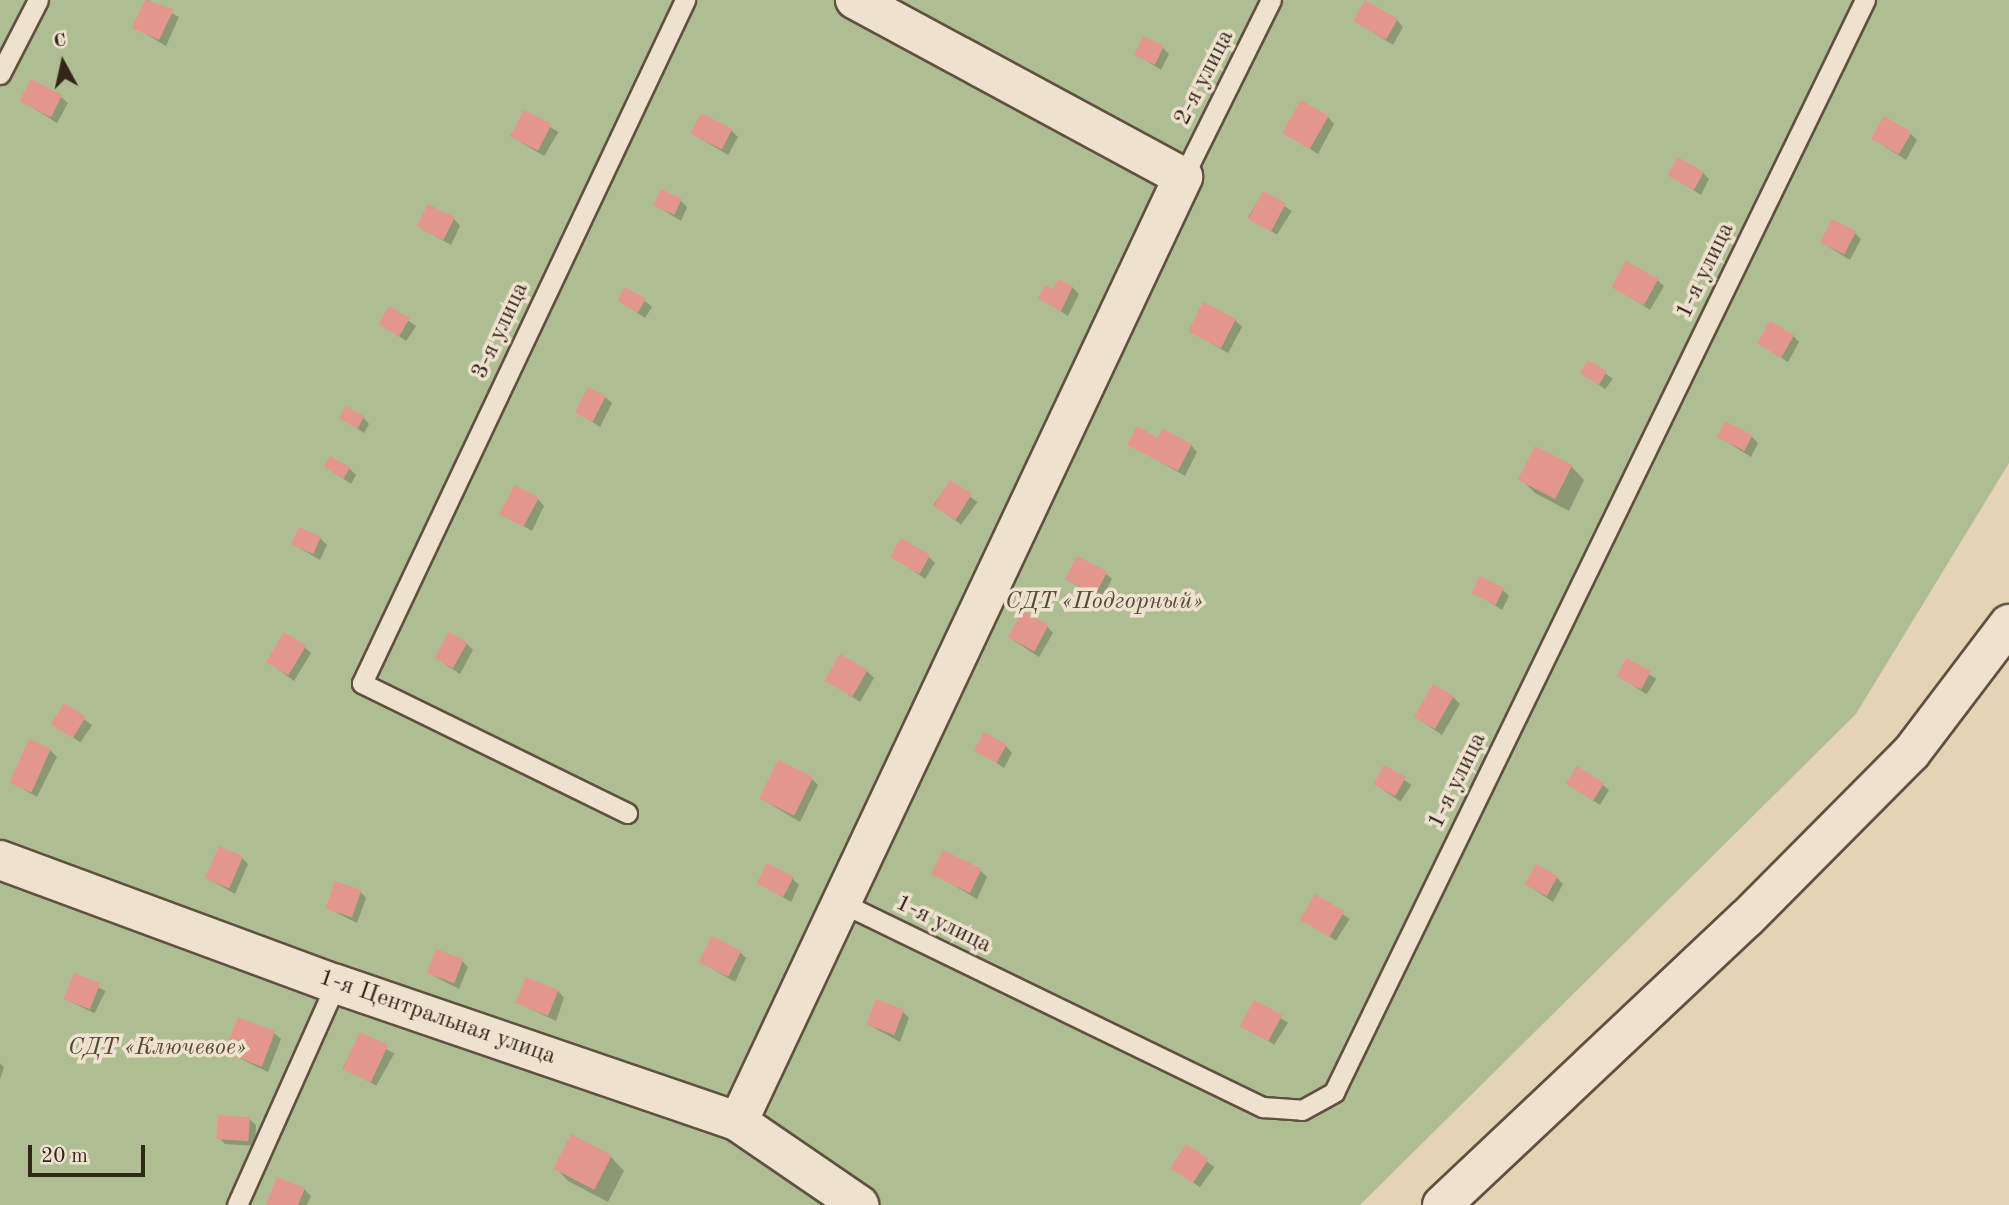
<!DOCTYPE html>
<meta charset="utf-8">
<style>
body{margin:0}
#map{position:relative;width:2009px;height:1205px;overflow:hidden;background:#e5d3b5;font-family:"Old Standard TT",serif}
div>[style]{position:absolute}
[style*='--x']{left:calc(var(--x)*1px);top:calc(var(--y)*1px);width:calc(var(--w)*1px);rotate:calc(var(--a)*1deg)}
.green>*{inset:0;background:#afbe92}
.shadow>*{inset:0;background:#0003;transform-origin:0 0}
.building>*{inset:0;background:#e3968c;transform-origin:0 0}
.roads{filter:drop-shadow(2px 0 #605041) drop-shadow(-2px 0 #605041) drop-shadow(0 2px #605041) drop-shadow(0 -2px #605041)}
.service>*{height:19px;margin:-9.5px;padding:0 9.5px;transform-origin:9.5px;border-radius:9.5px;background:#eee2cf}
.minor>*{height:38px;margin:-19px;padding:0 19px;transform-origin:19px;border-radius:19px;background:#eee2cf}
span{translate:-50% -50%;white-space:nowrap;text-align:center;line-height:1.15;-webkit-text-stroke:7px #eee2cf;paint-order:stroke}
.street-label{font-size:24px;color:#33251a}
.park-label{font-size:24px;color:#524b38;font-style:italic}
.north{position:absolute;left:28px;top:28px;width:70px;height:70px;-webkit-text-stroke:5px #eee2cf;paint-order:stroke;rotate:352deg;font-size:19px;font-weight:700;line-height:28px;text-align:center;color:#33251a}
.north::after{content:'';display:block;margin:auto;width:24px;height:32px;background:#33251a;clip-path:polygon(50% 0,100% 100%,50% 72%,0 100%)}
.scale{position:absolute;left:28px;top:1145px;width:117px;height:32px;box-sizing:border-box;border:4px solid #33251a;border-top:0;padding-left:9px;font-size:21px;line-height:24px;white-space:nowrap;color:#33251a;-webkit-text-stroke:5px #eee2cf;paint-order:stroke}
</style>
<div id="map">
<div class="green">
<div style="clip-path:polygon(0 0,2009px 0,2009px 463px,1856px 714px,1360px 1205px,0 1205px)"></div>
</div>
<div class="shadow">
<div style="clip-path:polygon(147px 0,179px 17px,166px 46px,134px 27px)"></div>
<div style="clip-path:polygon(1397px 20px,1403px 27px,1393px 45px,1355px 21px)"></div>
<div style="clip-path:polygon(1163px 48px,1169px 54px,1161px 70px,1136px 54px)"></div>
<div style="clip-path:polygon(61px 97px,68px 103px,57px 123px,21px 100px)"></div>
<div style="left:525px;top:112px;width:39px;height:28px;rotate:31deg"></div>
<div style="clip-path:polygon(1328px 117px,1334px 124px,1318px 154px,1285px 133px)"></div>
<div style="clip-path:polygon(731px 130px,738px 137px,728px 155px,693px 134px)"></div>
<div style="clip-path:polygon(1911px 134px,1917px 140px,1906px 160px,1873px 139px)"></div>
<div style="clip-path:polygon(1703px 173px,1709px 179px,1701px 195px,1671px 176px)"></div>
<div style="left:1263px;top:193px;width:34px;height:28px;rotate:32deg"></div>
<div style="clip-path:polygon(681px 201px,687px 207px,681px 221px,655px 205px)"></div>
<div style="clip-path:polygon(454px 219px,460px 226px,451px 245px,419px 227px)"></div>
<div style="clip-path:polygon(1855px 233px,1861px 239px,1850px 260px,1821px 242px)"></div>
<div style="clip-path:polygon(1657px 280px,1664px 286px,1650px 310px,1613px 286px)"></div>
<div style="clip-path:polygon(1072px 287px,1079px 294px,1068px 316px,1040px 298px)"></div>
<div style="clip-path:polygon(619px 300px,645px 301px,652px 307px,645px 318px)"></div>
<div style="left:390px;top:308px;width:32px;height:18px;rotate:35deg"></div>
<div style="clip-path:polygon(1235px 320px,1242px 327px,1228px 353px,1190px 331px)"></div>
<div style="clip-path:polygon(1793px 336px,1799px 342px,1788px 362px,1760px 344px)"></div>
<div style="left:1589px;top:362px;width:29px;height:13px;rotate:35deg"></div>
<div style="clip-path:polygon(605px 397px,612px 403px,600px 427px,578px 413px)"></div>
<div style="clip-path:polygon(363px 417px,369px 424px,364px 433px,341px 418px)"></div>
<div style="clip-path:polygon(1751px 436px,1758px 443px,1751px 457px,1719px 437px)"></div>
<div style="clip-path:polygon(1159px 440px,1191px 445px,1197px 452px,1185px 476px,1129px 444px)"></div>
<div style="clip-path:polygon(1571px 466px,1584px 480px,1569px 511px,1535px 493px,1521px 479px)"></div>
<div style="clip-path:polygon(326px 467px,349px 468px,356px 475px,351px 484px)"></div>
<div style="left:950px;top:482px;width:34px;height:28px;rotate:36deg"></div>
<div style="clip-path:polygon(538px 499px,544px 506px,532px 531px,503px 514px)"></div>
<div style="clip-path:polygon(320px 538px,327px 545px,320px 560px,293px 544px)"></div>
<div style="clip-path:polygon(892px 555px,929px 557px,935px 563px,925px 579px)"></div>
<div style="clip-path:polygon(1105px 573px,1112px 579px,1101px 600px,1066px 579px)"></div>
<div style="clip-path:polygon(1503px 590px,1509px 596px,1502px 610px,1474px 592px)"></div>
<div style="clip-path:polygon(1047px 626px,1053px 633px,1039px 657px,1010px 638px)"></div>
<div style="clip-path:polygon(466px 643px,473px 650px,460px 674px,437px 659px)"></div>
<div style="clip-path:polygon(305px 647px,311px 653px,294px 681px,268px 662px)"></div>
<div style="left:1627px;top:660px;width:35px;height:18px;rotate:33deg"></div>
<div style="clip-path:polygon(867px 671px,874px 678px,860px 702px,827px 681px)"></div>
<div style="clip-path:polygon(1453px 697px,1460px 704px,1442px 735px,1417px 718px)"></div>
<div style="left:64px;top:706px;width:34px;height:21px;rotate:34deg"></div>
<div style="clip-path:polygon(1006px 746px,1012px 753px,1004px 768px,975px 749px)"></div>
<div style="clip-path:polygon(50px 750px,57px 757px,37px 797px,11px 782px)"></div>
<div style="left:1385px;top:767px;width:32px;height:20px;rotate:34deg"></div>
<div style="clip-path:polygon(812px 779px,818px 785px,800px 822px,760px 798px)"></div>
<div style="clip-path:polygon(1568px 784px,1602px 784px,1609px 790px,1600px 805px)"></div>
<div style="clip-path:polygon(242px 858px,248px 864px,235px 894px,207px 878px)"></div>
<div style="clip-path:polygon(981px 871px,987px 877px,977px 899px,933px 873px)"></div>
<div style="clip-path:polygon(792px 878px,799px 885px,791px 902px,759px 883px)"></div>
<div style="clip-path:polygon(1557px 878px,1563px 884px,1553px 902px,1526px 884px)"></div>
<div style="clip-path:polygon(360px 891px,366px 898px,357px 923px,327px 908px)"></div>
<div style="left:1315px;top:897px;width:41px;height:26px;rotate:32deg"></div>
<div style="clip-path:polygon(740px 952px,746px 958px,735px 982px,701px 962px)"></div>
<div style="clip-path:polygon(462px 961px,468px 967px,459px 989px,428px 973px)"></div>
<div style="left:75px;top:976px;width:34px;height:25px;rotate:26deg"></div>
<div style="clip-path:polygon(558px 991px,564px 998px,556px 1021px,518px 1003px)"></div>
<div style="left:1255px;top:1002px;width:39px;height:26px;rotate:32deg"></div>
<div style="clip-path:polygon(903px 1012px,909px 1018px,900px 1042px,867px 1024px)"></div>
<div style="clip-path:polygon(274px 1033px,281px 1039px,268px 1072px,227px 1052px)"></div>
<div style="left:361px;top:1035px;width:38px;height:37px;rotate:29deg"></div>
<div style="clip-path:polygon(0 1063px,4px 1067px,0 1080px)"></div>
<div style="clip-path:polygon(249px 1119px,256px 1125px,255px 1146px,225px 1144px,219px 1138px)"></div>
<div style="left:1187px;top:1147px;width:34px;height:25px;rotate:36deg"></div>
<div style="clip-path:polygon(611px 1157px,624px 1171px,608px 1202px,568px 1181px,555px 1167px)"></div>
<div style="clip-path:polygon(304px 1189px,311px 1196px,307px 1205px,267px 1205px)"></div>
</div>
<div class="building">
<div style="clip-path:polygon(145px 0,174px 9px,159px 40px,132px 28px)"></div>
<div style="left:1365px;top:0;width:38px;height:24px;rotate:30deg"></div>
<div style="left:1143px;top:36px;width:23px;height:21px;rotate:25deg"></div>
<div style="left:31px;top:79px;width:35px;height:25px;rotate:27deg"></div>
<div style="left:1301px;top:100px;width:32px;height:38px;rotate:30deg"></div>
<div style="left:524px;top:110px;width:31px;height:30px;rotate:27deg"></div>
<div style="left:701px;top:113px;width:35px;height:23px;rotate:27deg"></div>
<div style="left:1884px;top:116px;width:32px;height:26px;rotate:30deg"></div>
<div style="left:1678px;top:157px;width:30px;height:21px;rotate:30deg"></div>
<div style="left:661px;top:189px;width:23px;height:18px;rotate:25deg"></div>
<div style="left:1263px;top:191px;width:26px;height:32px;rotate:28deg"></div>
<div style="left:428px;top:204px;width:30px;height:25px;rotate:27deg"></div>
<div style="left:1832px;top:219px;width:27px;height:26px;rotate:27deg"></div>
<div style="left:1626px;top:261px;width:37px;height:30px;rotate:29deg"></div>
<div style="clip-path:polygon(1058px 279px,1073px 286px,1061px 311px,1038px 299px,1045px 285px,1053px 289px)"></div>
<div style="left:625px;top:287px;width:24px;height:16px;rotate:30deg"></div>
<div style="left:1203px;top:302px;width:37px;height:33px;rotate:27deg"></div>
<div style="left:389px;top:306px;width:24px;height:21px;rotate:30deg"></div>
<div style="left:1770px;top:321px;width:28px;height:26px;rotate:30deg"></div>
<div style="left:1588px;top:360px;width:22px;height:16px;rotate:30deg"></div>
<div style="left:588px;top:387px;width:20px;height:29px;rotate:27deg"></div>
<div style="left:346px;top:406px;width:21px;height:14px;rotate:29deg"></div>
<div style="left:1725px;top:421px;width:31px;height:18px;rotate:27deg"></div>
<div style="clip-path:polygon(1137px 426px,1158px 438px,1163px 429px,1192px 444px,1178px 471px,1127px 445px)"></div>
<div style="left:1535px;top:446px;width:42px;height:38px;rotate:27deg"></div>
<div style="left:330px;top:456px;width:23px;height:13px;rotate:29deg"></div>
<div style="left:950px;top:480px;width:26px;height:31px;rotate:32deg"></div>
<div style="left:515px;top:485px;width:27px;height:33px;rotate:28deg"></div>
<div style="left:299px;top:527px;width:24px;height:19px;rotate:24deg"></div>
<div style="left:901px;top:538px;width:34px;height:22px;rotate:30deg"></div>
<div style="left:1077px;top:556px;width:34px;height:26px;rotate:27deg"></div>
<div style="left:1480px;top:576px;width:27px;height:19px;rotate:27deg"></div>
<div style="left:1022px;top:611px;width:30px;height:30px;rotate:28deg"></div>
<div style="left:284px;top:632px;width:26px;height:35px;rotate:31deg"></div>
<div style="left:449px;top:632px;width:21px;height:30px;rotate:29deg"></div>
<div style="left:840px;top:654px;width:32px;height:31px;rotate:30deg"></div>
<div style="left:1626px;top:658px;width:28px;height:21px;rotate:27deg"></div>
<div style="left:1433px;top:684px;width:24px;height:38px;rotate:30deg"></div>
<div style="left:64px;top:703px;width:26px;height:25px;rotate:32deg"></div>
<div style="left:984px;top:732px;width:26px;height:21px;rotate:29deg"></div>
<div style="left:29px;top:739px;width:24px;height:48px;rotate:24deg"></div>
<div style="left:778px;top:760px;width:39px;height:43px;rotate:26deg"></div>
<div style="left:1384px;top:765px;width:25px;height:22px;rotate:29deg"></div>
<div style="left:1577px;top:766px;width:32px;height:21px;rotate:32deg"></div>
<div style="left:219px;top:846px;width:26px;height:35px;rotate:23deg"></div>
<div style="left:943px;top:850px;width:43px;height:27px;rotate:26deg"></div>
<div style="left:767px;top:863px;width:30px;height:23px;rotate:27deg"></div>
<div style="left:1536px;top:864px;width:25px;height:23px;rotate:29deg"></div>
<div style="left:335px;top:881px;width:28px;height:29px;rotate:19deg"></div>
<div style="left:1315px;top:894px;width:34px;height:30px;rotate:30deg"></div>
<div style="left:712px;top:936px;width:33px;height:29px;rotate:27deg"></div>
<div style="left:436px;top:949px;width:29px;height:26px;rotate:20deg"></div>
<div style="left:74px;top:973px;width:28px;height:28px;rotate:21deg"></div>
<div style="left:526px;top:977px;width:35px;height:28px;rotate:22deg"></div>
<div style="left:876px;top:999px;width:30px;height:27px;rotate:21deg"></div>
<div style="left:1254px;top:1000px;width:32px;height:30px;rotate:28deg"></div>
<div style="left:238px;top:1017px;width:40px;height:38px;rotate:21deg"></div>
<div style="left:360px;top:1032px;width:31px;height:41px;rotate:25deg"></div>
<div style="left:218px;top:1115px;width:32px;height:24px;rotate:4deg"></div>
<div style="left:571px;top:1134px;width:46px;height:39px;rotate:27deg"></div>
<div style="left:1186px;top:1144px;width:27px;height:29px;rotate:33deg"></div>
<div style="clip-path:polygon(277px 1177px,305px 1188px,298px 1205px,266px 1205px)"></div>
</div>
<div class="roads">
<div class="service">
<div style="--x:0;--y:74;--w:83;--a:-62.8"></div>
<div style="--x:1183;--y:177;--w:198;--a:-63.6"></div>
<div style="--x:627;--y:813;--w:295;--a:-153.9"></div>
<div style="--x:362;--y:683;--w:756;--a:-64.69"></div>
<div style="--x:840;--y:902;--w:470;--a:25.9"></div>
<div style="--x:1263;--y:1107;--w:39;--a:4"></div>
<div style="--x:1302;--y:1110;--w:37;--a:-29"></div>
<div style="--x:1334;--y:1092;--w:1214;--a:-64.07"></div>
<div style="--x:237;--y:1205;--w:242;--a:-65.9"></div>
</div>
<div class="minor">
<div style="--x:0;--y:860;--w:358;--a:20.3"></div>
<div style="--x:336;--y:984;--w:425;--a:18.9"></div>
<div style="--x:738;--y:1122;--w:147;--a:34.4"></div>
<div style="--x:738;--y:1122;--w:1045;--a:-64.78"></div>
<div style="--x:1183;--y:177;--w:373;--a:-151.6"></div>
<div style="--x:1442;--y:1205;--w:419;--a:-43.3"></div>
<div style="--x:1747;--y:918;--w:233;--a:-45.2"></div>
<div style="--x:1911;--y:753;--w:162;--a:-52.8"></div>
</div>
</div>
<div class="street-label">
<span style="left:1205px;top:78px;rotate:-63deg">2-я улица</span>
<span style="left:1706px;top:271px;rotate:-64deg">1-я улица</span>
<span style="left:501px;top:331px;rotate:-65deg">3-я улица</span>
<span style="left:1458px;top:781px;rotate:-64deg">1-я улица</span>
<span style="left:943px;top:925px;rotate:26deg">1-я улица</span>
<span style="left:437px;top:1018px;rotate:19deg">1-я Центральная улица</span>
</div>
<div class="park-label">
<span style="left:1104px;top:603px">СДТ «Подгорный»</span>
<span style="left:157px;top:1049px">СДТ «Ключевое»</span>
</div>
<div class="north">С</div>
<div class="scale">20 m</div>
</div>
